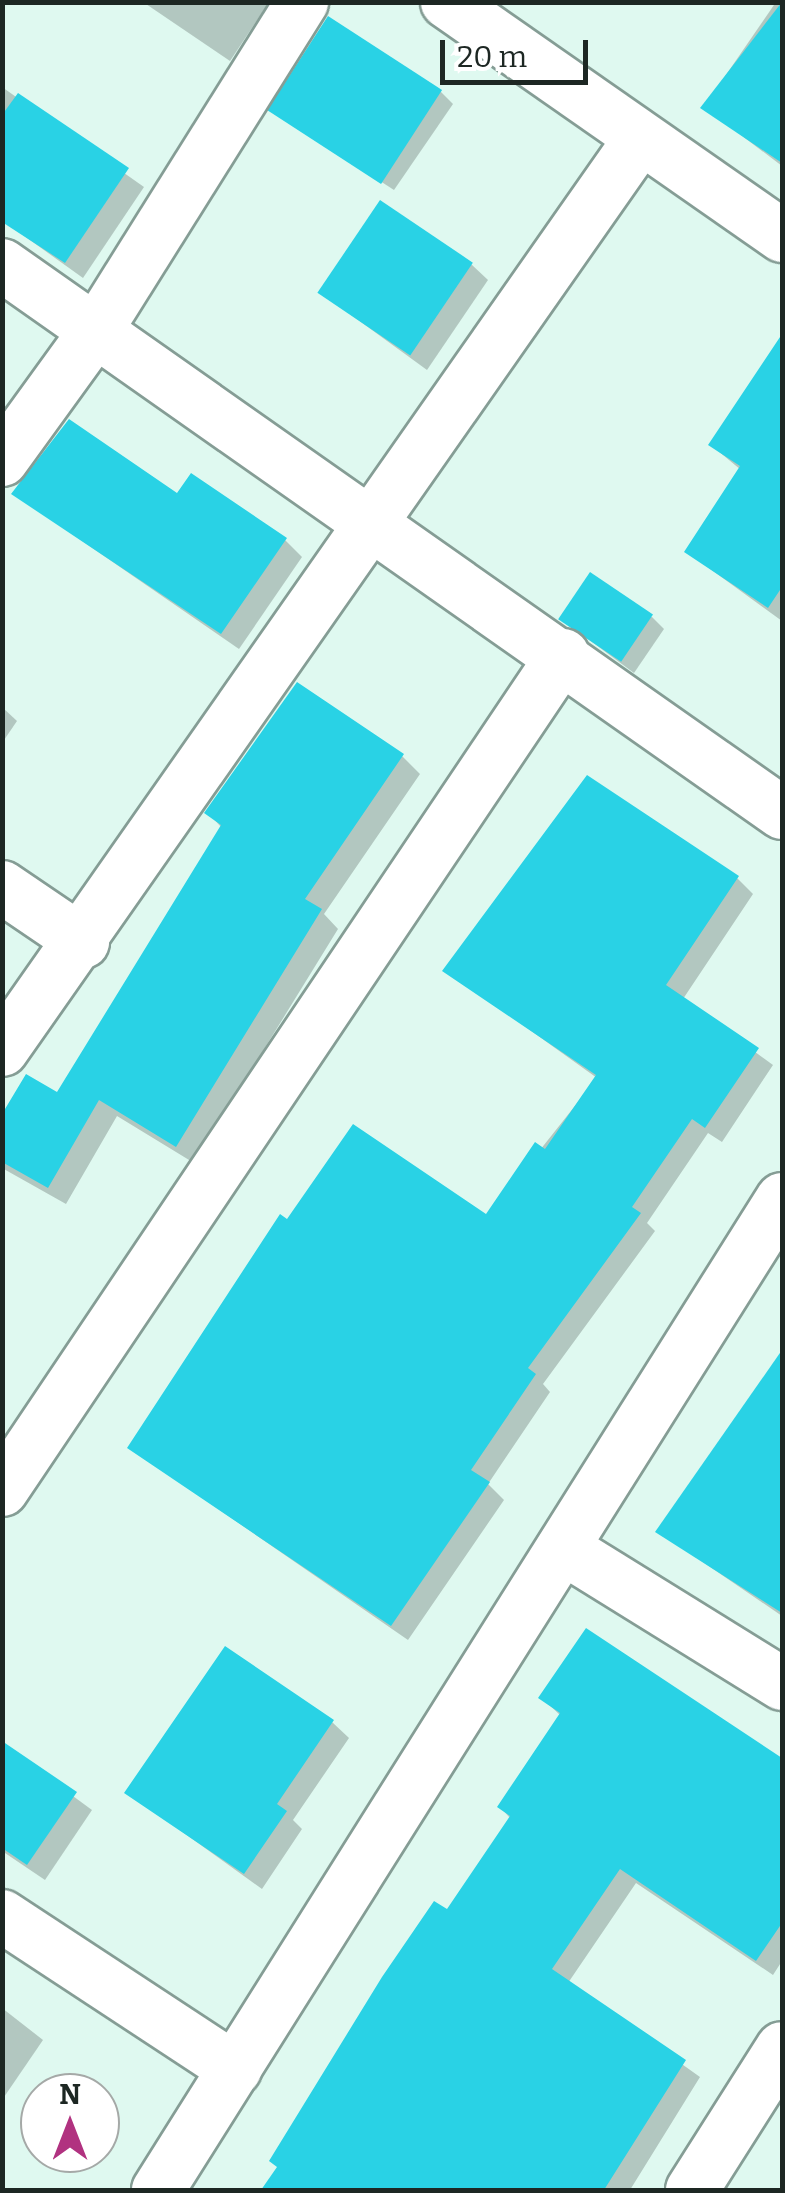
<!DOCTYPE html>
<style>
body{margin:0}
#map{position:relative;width:785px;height:2193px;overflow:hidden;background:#dff9f0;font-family:Bitter,serif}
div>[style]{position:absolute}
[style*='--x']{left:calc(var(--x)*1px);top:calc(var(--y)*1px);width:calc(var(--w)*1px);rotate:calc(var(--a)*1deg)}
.shadow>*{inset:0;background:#0003}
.building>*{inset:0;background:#29d2e5;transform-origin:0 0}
.roads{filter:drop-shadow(2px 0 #859d95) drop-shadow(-2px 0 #859d95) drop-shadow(0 2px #859d95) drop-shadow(0 -2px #859d95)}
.minor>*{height:52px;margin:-26px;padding:0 26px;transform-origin:26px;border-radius:26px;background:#fff}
span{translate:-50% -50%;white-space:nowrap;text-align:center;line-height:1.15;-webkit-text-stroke:8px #fff;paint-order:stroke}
.frame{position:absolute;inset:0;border:5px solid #1d2723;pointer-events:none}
.north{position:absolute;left:20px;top:2073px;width:100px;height:100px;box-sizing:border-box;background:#fff;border:2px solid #a5a9a7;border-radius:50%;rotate:0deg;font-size:28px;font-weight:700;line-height:40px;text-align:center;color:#1d2723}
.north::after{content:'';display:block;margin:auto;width:35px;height:45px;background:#b13280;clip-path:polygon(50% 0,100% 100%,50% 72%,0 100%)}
.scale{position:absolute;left:440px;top:40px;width:148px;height:45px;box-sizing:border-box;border:5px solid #1d2723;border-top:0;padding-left:12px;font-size:30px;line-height:35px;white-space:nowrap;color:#1d2723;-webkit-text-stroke:8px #fff;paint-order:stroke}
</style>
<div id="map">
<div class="shadow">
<div style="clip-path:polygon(143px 2px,269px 2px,230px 61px)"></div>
<div style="clip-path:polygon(776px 2px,782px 2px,782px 166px,704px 107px)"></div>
<div style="clip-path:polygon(2px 87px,144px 187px,83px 278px,2px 220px)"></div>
<div style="clip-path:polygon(441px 92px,453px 104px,394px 190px,272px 111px)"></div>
<div style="clip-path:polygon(471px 264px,488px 280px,427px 370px,321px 293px)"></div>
<div style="clip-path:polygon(772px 355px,782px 362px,782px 621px,687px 552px,741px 470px,711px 445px)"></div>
<div style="clip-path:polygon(14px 494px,178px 496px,285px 540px,302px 557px,239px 649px)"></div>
<div style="clip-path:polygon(652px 617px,664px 629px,634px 673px,561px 619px)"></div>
<div style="clip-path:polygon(2px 707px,17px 721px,2px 743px)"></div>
<div style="clip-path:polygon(402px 756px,420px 774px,324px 914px,338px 929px,194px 1163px,117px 1116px,66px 1204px,2px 1168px,2px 1119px,58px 1096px,222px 828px,208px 813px)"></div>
<div style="clip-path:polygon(737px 878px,753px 894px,683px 999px,773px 1065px,722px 1142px,708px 1133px,647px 1223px,655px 1231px,543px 1384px,550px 1392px,488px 1484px,504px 1500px,408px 1640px,130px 1448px,288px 1223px,487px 1217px,597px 1078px,446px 970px)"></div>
<div style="clip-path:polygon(782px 1354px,782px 1616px,659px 1532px)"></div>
<div style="clip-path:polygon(587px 1631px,782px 1762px,782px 1961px,773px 1975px,636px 1883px,568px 1983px,700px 2077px,630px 2190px,266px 2190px,511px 1819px,500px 1807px,561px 1716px,542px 1698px)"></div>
<div style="clip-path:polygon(332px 1722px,349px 1738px,293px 1820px,302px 1829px,262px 1889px,127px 1792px)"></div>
<div style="clip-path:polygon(2px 1744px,92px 1810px,45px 1880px,2px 1851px)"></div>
<div style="clip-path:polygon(2px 2008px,43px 2040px,2px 2100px)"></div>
</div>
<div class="building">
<div style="clip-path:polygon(782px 2px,782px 163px,700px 108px)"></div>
<div style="left:328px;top:16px;width:136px;height:112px;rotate:33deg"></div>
<div style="clip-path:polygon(18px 93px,129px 168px,65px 263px,2px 222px,2px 115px)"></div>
<div style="left:380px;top:200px;width:112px;height:112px;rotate:34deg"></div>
<div style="clip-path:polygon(782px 334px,782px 587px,768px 608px,684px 552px,740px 466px,708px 445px)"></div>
<div style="clip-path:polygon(69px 419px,177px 493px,191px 473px,287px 538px,221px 634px,11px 494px)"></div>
<div style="left:590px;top:572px;width:76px;height:57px;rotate:34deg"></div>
<div style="clip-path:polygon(297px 682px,404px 754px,305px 899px,322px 909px,176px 1147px,99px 1100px,48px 1188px,2px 1162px,2px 1114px,26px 1074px,57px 1092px,221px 825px,204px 813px)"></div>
<div style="clip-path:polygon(587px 775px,739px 876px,666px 985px,759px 1048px,705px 1128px,692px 1119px,632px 1207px,641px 1213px,528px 1368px,536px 1374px,471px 1470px,490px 1482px,391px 1626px,127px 1448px,280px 1214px,287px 1219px,353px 1124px,486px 1214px,535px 1142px,545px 1149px,596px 1075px,442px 971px)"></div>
<div style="clip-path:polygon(782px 1350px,782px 1613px,655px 1532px)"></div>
<div style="clip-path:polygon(586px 1628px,782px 1758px,782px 1923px,756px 1961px,620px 1869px,552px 1969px,686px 2060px,604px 2190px,261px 2190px,277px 2167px,269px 2161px,382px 1977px,434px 1901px,447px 1909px,510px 1816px,497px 1807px,560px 1713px,538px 1698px)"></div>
<div style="clip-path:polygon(225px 1646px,334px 1720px,277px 1804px,287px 1811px,244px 1874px,124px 1793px)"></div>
<div style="clip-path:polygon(2px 1741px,77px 1792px,27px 1865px,2px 1848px)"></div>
</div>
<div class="roads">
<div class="minor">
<div style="--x:447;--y:2;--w:409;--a:34.9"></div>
<div style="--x:2;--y:265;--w:953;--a:35.09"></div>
<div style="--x:2;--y:460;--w:162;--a:-54.1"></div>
<div style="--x:97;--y:329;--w:386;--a:-57.9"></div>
<div style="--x:2;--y:887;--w:98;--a:34.2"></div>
<div style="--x:2;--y:1050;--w:1112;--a:-55"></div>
<div style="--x:2;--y:1490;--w:1006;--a:-56.1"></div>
<div style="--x:563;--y:1548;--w:258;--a:31.8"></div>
<div style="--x:2;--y:1916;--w:279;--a:33.3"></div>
<div style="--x:158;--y:2190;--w:1171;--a:-57.8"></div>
<div style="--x:692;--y:2190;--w:168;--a:-57.6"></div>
</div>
</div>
<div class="frame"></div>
<div class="north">N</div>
<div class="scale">20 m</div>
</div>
